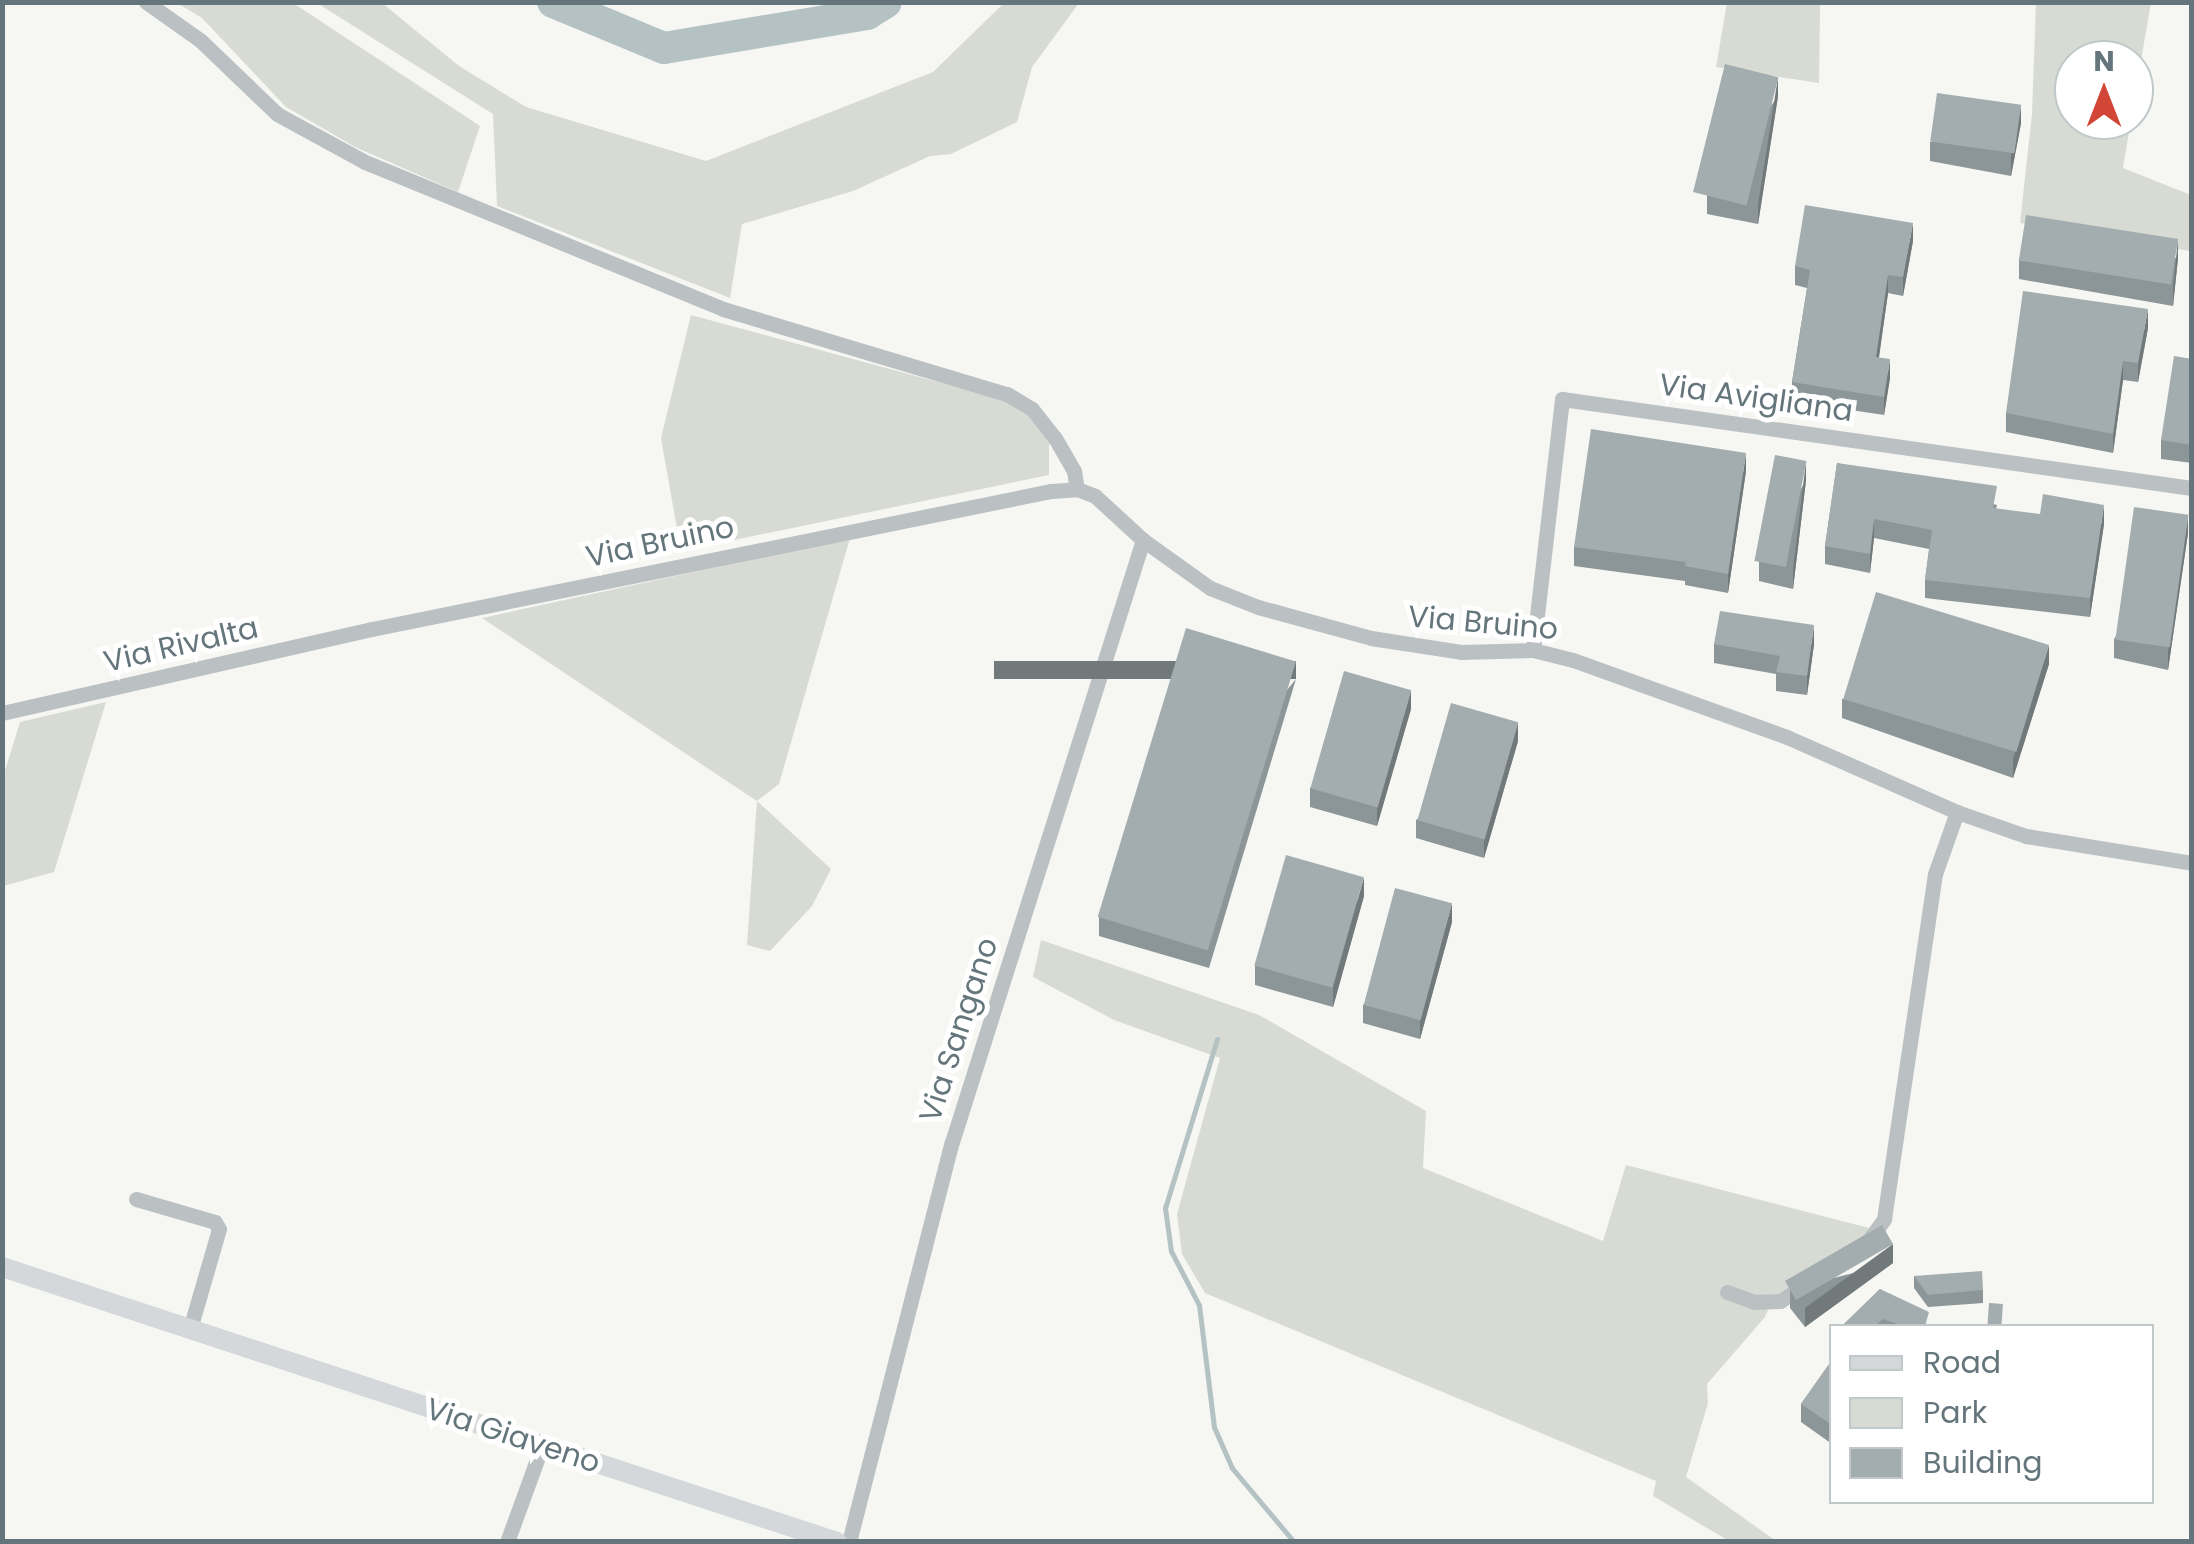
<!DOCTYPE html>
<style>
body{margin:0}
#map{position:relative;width:2194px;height:1544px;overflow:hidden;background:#f6f6f3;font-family:Poppins,sans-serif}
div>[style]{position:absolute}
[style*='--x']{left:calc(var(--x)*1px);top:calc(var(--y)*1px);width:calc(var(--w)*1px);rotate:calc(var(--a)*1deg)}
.green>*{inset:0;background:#d7dbd3}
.stream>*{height:5px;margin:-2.5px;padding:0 2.5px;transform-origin:2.5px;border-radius:2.5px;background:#b4c2c4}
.river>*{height:32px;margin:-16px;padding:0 16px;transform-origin:16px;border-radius:16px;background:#b4c2c4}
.street>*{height:15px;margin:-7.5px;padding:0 7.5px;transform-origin:7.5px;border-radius:7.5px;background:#bbc1c3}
.secondary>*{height:20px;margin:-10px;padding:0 10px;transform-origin:10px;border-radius:10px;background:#d4d8da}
.wall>*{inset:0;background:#8c9597}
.shaded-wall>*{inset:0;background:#72797b;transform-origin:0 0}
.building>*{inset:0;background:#a3adb0;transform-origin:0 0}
span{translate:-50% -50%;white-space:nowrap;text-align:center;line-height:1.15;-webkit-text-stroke:10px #fff;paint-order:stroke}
.street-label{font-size:30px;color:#64757b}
.frame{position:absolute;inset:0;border:5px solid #64757b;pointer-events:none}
.legend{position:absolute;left:1829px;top:1324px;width:325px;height:180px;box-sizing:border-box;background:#fff;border:2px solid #c1c8ca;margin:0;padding:12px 18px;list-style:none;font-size:30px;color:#64757b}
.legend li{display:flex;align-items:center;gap:20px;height:50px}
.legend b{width:50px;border:2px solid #c1c8ca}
.north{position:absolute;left:2054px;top:40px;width:100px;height:100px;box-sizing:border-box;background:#fff;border:2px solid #c1c8ca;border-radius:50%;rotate:0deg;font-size:28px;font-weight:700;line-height:40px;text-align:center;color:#64757b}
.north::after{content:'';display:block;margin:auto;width:35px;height:45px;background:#d24637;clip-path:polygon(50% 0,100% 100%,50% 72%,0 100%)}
</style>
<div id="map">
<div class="green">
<div style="clip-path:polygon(177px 3px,293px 3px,480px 126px,458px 192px,355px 147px,286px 107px,202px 18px)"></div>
<div style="clip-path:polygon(317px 3px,382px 3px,459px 66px,526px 107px,706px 161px,933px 72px,1004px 3px,1079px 3px,1032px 67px,1017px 122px,951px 154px,930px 156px,853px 191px,742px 224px,730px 298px,497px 206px,493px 114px)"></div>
<div style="clip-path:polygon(1727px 3px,1820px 3px,1819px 83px,1716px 67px)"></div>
<div style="clip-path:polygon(2036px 3px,2151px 3px,2134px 100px,2134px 60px,2074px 60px,2074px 120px,2131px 120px,2123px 168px,2191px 195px,2190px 251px,2020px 223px,2032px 114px)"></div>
<div style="clip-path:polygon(691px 315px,1004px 400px,1027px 414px,1049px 443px,1049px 475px,681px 551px,661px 438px)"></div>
<div style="clip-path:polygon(850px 538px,779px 784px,757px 801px,831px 869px,812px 906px,770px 951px,747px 945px,757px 801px,482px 618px)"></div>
<div style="clip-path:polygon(106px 702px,54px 872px,3px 886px,3px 777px,20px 722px)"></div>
<div style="clip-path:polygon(1041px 940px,1259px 1015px,1426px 1111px,1423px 1168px,1603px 1241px,1626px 1165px,1869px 1228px,1864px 1239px,1773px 1297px,1765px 1317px,1707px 1384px,1708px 1403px,1686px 1477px,1776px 1541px,1729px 1541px,1653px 1496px,1656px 1481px,1205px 1293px,1182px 1254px,1177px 1214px,1220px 1058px,1114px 1020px,1033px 977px)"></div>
</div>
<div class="stream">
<div style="--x:1217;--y:1039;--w:177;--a:107.1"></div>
<div style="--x:1165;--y:1208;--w:43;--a:82.1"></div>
<div style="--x:1171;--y:1251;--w:61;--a:62.6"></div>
<div style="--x:1199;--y:1305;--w:123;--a:83"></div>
<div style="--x:1214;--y:1427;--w:45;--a:66.3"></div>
<div style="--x:1232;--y:1468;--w:97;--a:50"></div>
</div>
<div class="river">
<div style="--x:553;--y:2;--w:120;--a:22.5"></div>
<div style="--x:664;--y:48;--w:206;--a:-9.5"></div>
<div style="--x:867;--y:14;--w:22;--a:-32"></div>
</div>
<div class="street">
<div style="--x:146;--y:2;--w:67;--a:35.3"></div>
<div style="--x:201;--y:41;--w:105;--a:43.8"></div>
<div style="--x:277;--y:114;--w:100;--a:28.6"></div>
<div style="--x:365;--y:162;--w:387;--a:22.3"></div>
<div style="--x:723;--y:309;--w:296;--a:16.7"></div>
<div style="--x:1007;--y:394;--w:29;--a:31"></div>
<div style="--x:1032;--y:409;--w:37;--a:52"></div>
<div style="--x:1055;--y:438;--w:38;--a:60"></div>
<div style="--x:1074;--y:471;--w:18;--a:81"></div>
<div style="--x:1077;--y:489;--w:19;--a:21"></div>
<div style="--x:1095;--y:496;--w:65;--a:42.5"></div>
<div style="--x:1143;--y:540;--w:82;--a:35.6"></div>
<div style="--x:1210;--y:588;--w:52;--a:21.6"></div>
<div style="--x:1258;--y:607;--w:117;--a:15.3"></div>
<div style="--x:1371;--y:638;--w:91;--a:8.8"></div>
<div style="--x:1461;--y:652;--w:72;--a:-1.6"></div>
<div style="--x:1533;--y:650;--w:41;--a:14"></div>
<div style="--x:1573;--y:660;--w:227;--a:19.8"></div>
<div style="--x:1787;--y:737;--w:186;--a:23.8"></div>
<div style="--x:1957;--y:812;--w:73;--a:19.2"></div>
<div style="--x:2026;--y:836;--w:168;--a:9.2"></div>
<div style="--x:1533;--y:650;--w:253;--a:-83.4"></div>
<div style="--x:1562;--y:399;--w:636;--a:8.04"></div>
<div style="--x:2;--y:713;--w:379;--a:-12.8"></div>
<div style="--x:372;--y:629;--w:693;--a:-11.49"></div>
<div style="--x:1051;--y:491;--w:26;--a:-4"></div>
<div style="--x:136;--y:1199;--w:82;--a:16.2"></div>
<div style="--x:215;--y:1222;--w:8;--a:60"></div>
<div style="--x:219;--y:1229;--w:104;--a:106.2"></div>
<div style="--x:1869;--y:1240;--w:26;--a:-54"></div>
<div style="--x:1884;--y:1219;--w:349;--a:-81.6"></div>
<div style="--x:1935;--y:874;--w:66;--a:-70.5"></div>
<div style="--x:1727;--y:1292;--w:29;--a:20"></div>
<div style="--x:1754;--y:1302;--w:26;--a:-2"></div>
<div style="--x:1780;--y:1301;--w:30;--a:-34"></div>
<div style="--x:507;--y:1542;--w:102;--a:-70"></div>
<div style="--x:849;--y:1542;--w:413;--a:-75.6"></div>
<div style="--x:952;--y:1142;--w:632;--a:-72.4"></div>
</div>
<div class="secondary">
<div style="--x:2;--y:1267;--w:879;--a:18.23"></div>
</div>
<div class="wall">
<div style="clip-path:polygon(1778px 96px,1758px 224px,1707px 214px,1707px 195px)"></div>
<div style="clip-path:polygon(2021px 123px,2011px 176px,1930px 161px,1930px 142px)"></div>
<div style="clip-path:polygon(1913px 241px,1903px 296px,1888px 293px,1879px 358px,1890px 378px,1884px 415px,1792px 401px,1792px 382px,1807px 288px,1795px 285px,1795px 266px)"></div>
<div style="clip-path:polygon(2178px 258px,2173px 306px,2019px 279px,2019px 260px)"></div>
<div style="clip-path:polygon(2148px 328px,2138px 382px,2123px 380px,2113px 453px,2006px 432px,2006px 413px)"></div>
<div style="clip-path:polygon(2192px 359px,2192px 463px,2161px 459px,2161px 440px)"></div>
<div style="clip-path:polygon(1837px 463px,1997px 505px,1996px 509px,2104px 524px,2090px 617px,1925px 598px,1925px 580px,1929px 549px,1874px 538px,1870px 573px,1825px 564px,1825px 546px)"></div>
<div style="clip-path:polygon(1746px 471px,1728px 593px,1685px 585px,1685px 581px,1574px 566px,1574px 547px)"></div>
<div style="clip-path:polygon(1806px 480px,1793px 589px,1759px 581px,1759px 562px)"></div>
<div style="clip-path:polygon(2188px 533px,2168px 670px,2114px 658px,2114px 639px)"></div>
<div style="clip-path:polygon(1714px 644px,1814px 644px,1807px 695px,1776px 691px,1776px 674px,1714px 663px)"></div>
<div style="clip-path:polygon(2049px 664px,2013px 778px,1842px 718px,1842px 699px)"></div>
<div style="clip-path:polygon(1296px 679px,1209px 968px,1099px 936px,1099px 917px)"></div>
<div style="clip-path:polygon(1411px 709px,1377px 826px,1310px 807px,1310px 788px)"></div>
<div style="clip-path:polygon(1518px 741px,1484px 858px,1416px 838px,1416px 820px)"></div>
<div style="clip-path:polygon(1364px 896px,1333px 1007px,1255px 985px,1255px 966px)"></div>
<div style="clip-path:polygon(1452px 922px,1420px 1039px,1363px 1023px,1363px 1005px)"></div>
<div style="clip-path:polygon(1893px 1263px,1805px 1327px,1790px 1308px,1790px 1289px)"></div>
<div style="clip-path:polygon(1914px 1276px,1983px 1290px,1983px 1303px,1928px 1307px,1914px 1288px)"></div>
<div style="clip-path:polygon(1880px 1289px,1929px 1326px,1842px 1326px)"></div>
<div style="clip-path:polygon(1832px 1360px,1832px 1444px,1801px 1422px,1801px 1404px)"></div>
</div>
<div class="shaded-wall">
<div style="clip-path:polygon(1778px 77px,1778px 96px,1758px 224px,1758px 205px)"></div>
<div style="clip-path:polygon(2021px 105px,2021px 123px,2011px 176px,2011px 157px)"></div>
<div style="clip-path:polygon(1913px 223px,1913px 241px,1903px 296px,1903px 277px)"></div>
<div style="clip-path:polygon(2178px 239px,2178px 258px,2173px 306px,2173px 287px)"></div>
<div style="clip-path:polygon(1888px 275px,1888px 293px,1876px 376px,1876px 357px)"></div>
<div style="clip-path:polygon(2148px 309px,2148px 328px,2138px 382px,2138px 363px)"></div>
<div style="clip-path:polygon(1890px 359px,1890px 378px,1884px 415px,1884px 397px)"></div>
<div style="clip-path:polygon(2123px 361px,2123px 380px,2113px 453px,2113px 434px)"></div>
<div style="clip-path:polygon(1746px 453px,1746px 471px,1728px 593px,1728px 574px)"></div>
<div style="clip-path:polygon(1806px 461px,1806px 480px,1793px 589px,1793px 570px)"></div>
<div style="clip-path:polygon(2104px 505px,2104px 524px,2090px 617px,2090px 598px)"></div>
<div style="clip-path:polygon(2188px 515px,2188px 533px,2168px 670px,2168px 651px)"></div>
<div style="clip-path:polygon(1874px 519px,1874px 538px,1870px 573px,1870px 554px)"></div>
<div style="clip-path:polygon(1814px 625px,1814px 644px,1807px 695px,1807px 676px)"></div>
<div style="clip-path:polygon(2049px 645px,2049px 664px,2013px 778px,2013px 759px)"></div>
<div style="left:1296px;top:661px;width:18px;height:302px;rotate:90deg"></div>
<div style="clip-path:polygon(1411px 690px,1411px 709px,1377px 826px,1377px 807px)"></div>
<div style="clip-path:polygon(1518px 722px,1518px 741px,1484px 858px,1484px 839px)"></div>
<div style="clip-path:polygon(1364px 877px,1364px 896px,1333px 1007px,1333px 988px)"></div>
<div style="clip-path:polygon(1452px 903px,1452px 922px,1420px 1039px,1420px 1020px)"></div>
<div style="clip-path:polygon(1893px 1244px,1893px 1263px,1805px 1327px,1805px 1308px)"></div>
</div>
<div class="building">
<div style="left:1725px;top:64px;width:55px;height:132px;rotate:14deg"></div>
<div style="left:1937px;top:93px;width:85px;height:49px;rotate:8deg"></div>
<div style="clip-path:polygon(1805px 205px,1913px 223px,1903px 277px,1888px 275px,1876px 357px,1890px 359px,1884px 397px,1792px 382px,1810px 270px,1795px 266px)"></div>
<div style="left:2026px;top:215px;width:154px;height:46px;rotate:9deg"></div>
<div style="clip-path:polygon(2023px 291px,2148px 309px,2138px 363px,2123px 361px,2113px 434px,2006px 413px)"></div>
<div style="clip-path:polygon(2174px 356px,2192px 359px,2192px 445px,2161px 440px)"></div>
<div style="clip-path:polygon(1591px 429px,1746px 453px,1728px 574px,1685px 566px,1686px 562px,1574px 547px)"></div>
<div style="left:1775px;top:455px;width:32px;height:108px;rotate:11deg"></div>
<div style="clip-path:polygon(1837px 463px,1997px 486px,1993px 508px,2040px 514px,2043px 494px,2104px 505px,2090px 598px,1925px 580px,1932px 530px,1874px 519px,1870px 554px,1825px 546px)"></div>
<div style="left:2134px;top:507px;width:55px;height:134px;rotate:8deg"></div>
<div style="left:1876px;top:592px;width:181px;height:112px;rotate:17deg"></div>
<div style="clip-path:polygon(1720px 611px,1814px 625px,1807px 676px,1776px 672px,1780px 656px,1714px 644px)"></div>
<div style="left:1186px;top:628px;width:115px;height:302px;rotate:17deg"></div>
<div style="left:1344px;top:671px;width:70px;height:122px;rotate:16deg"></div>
<div style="left:1451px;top:703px;width:70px;height:122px;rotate:16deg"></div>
<div style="left:1286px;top:855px;width:81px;height:115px;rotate:16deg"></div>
<div style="left:1395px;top:888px;width:59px;height:121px;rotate:15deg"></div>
<div style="left:1882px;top:1225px;width:22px;height:112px;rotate:60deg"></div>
<div style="clip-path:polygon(1982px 1271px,1983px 1290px,1928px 1295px,1914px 1276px)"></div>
<div style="clip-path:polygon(1880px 1289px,1929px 1312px,1925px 1326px,1903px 1326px,1883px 1319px,1875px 1326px,1842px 1326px)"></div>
<div style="left:1989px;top:1303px;width:14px;height:23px;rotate:4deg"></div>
<div style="clip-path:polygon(1832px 1360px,1832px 1425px,1801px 1404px)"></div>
</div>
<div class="street-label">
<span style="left:1756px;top:398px;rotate:8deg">Via Avigliana</span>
<span style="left:660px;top:542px;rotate:-12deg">Via Bruino</span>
<span style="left:1483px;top:623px;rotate:5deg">Via Bruino</span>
<span style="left:181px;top:645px;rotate:-13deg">Via Rivalta</span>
<span style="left:959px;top:1030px;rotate:-72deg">Via Sangano</span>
<span style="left:513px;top:1436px;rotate:18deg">Via Giaveno</span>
</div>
<div class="frame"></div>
<ul class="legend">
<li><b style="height:12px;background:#d4d8da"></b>Road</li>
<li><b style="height:28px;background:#d7dbd3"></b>Park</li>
<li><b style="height:28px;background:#a3adb0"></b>Building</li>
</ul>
<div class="north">N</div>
</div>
